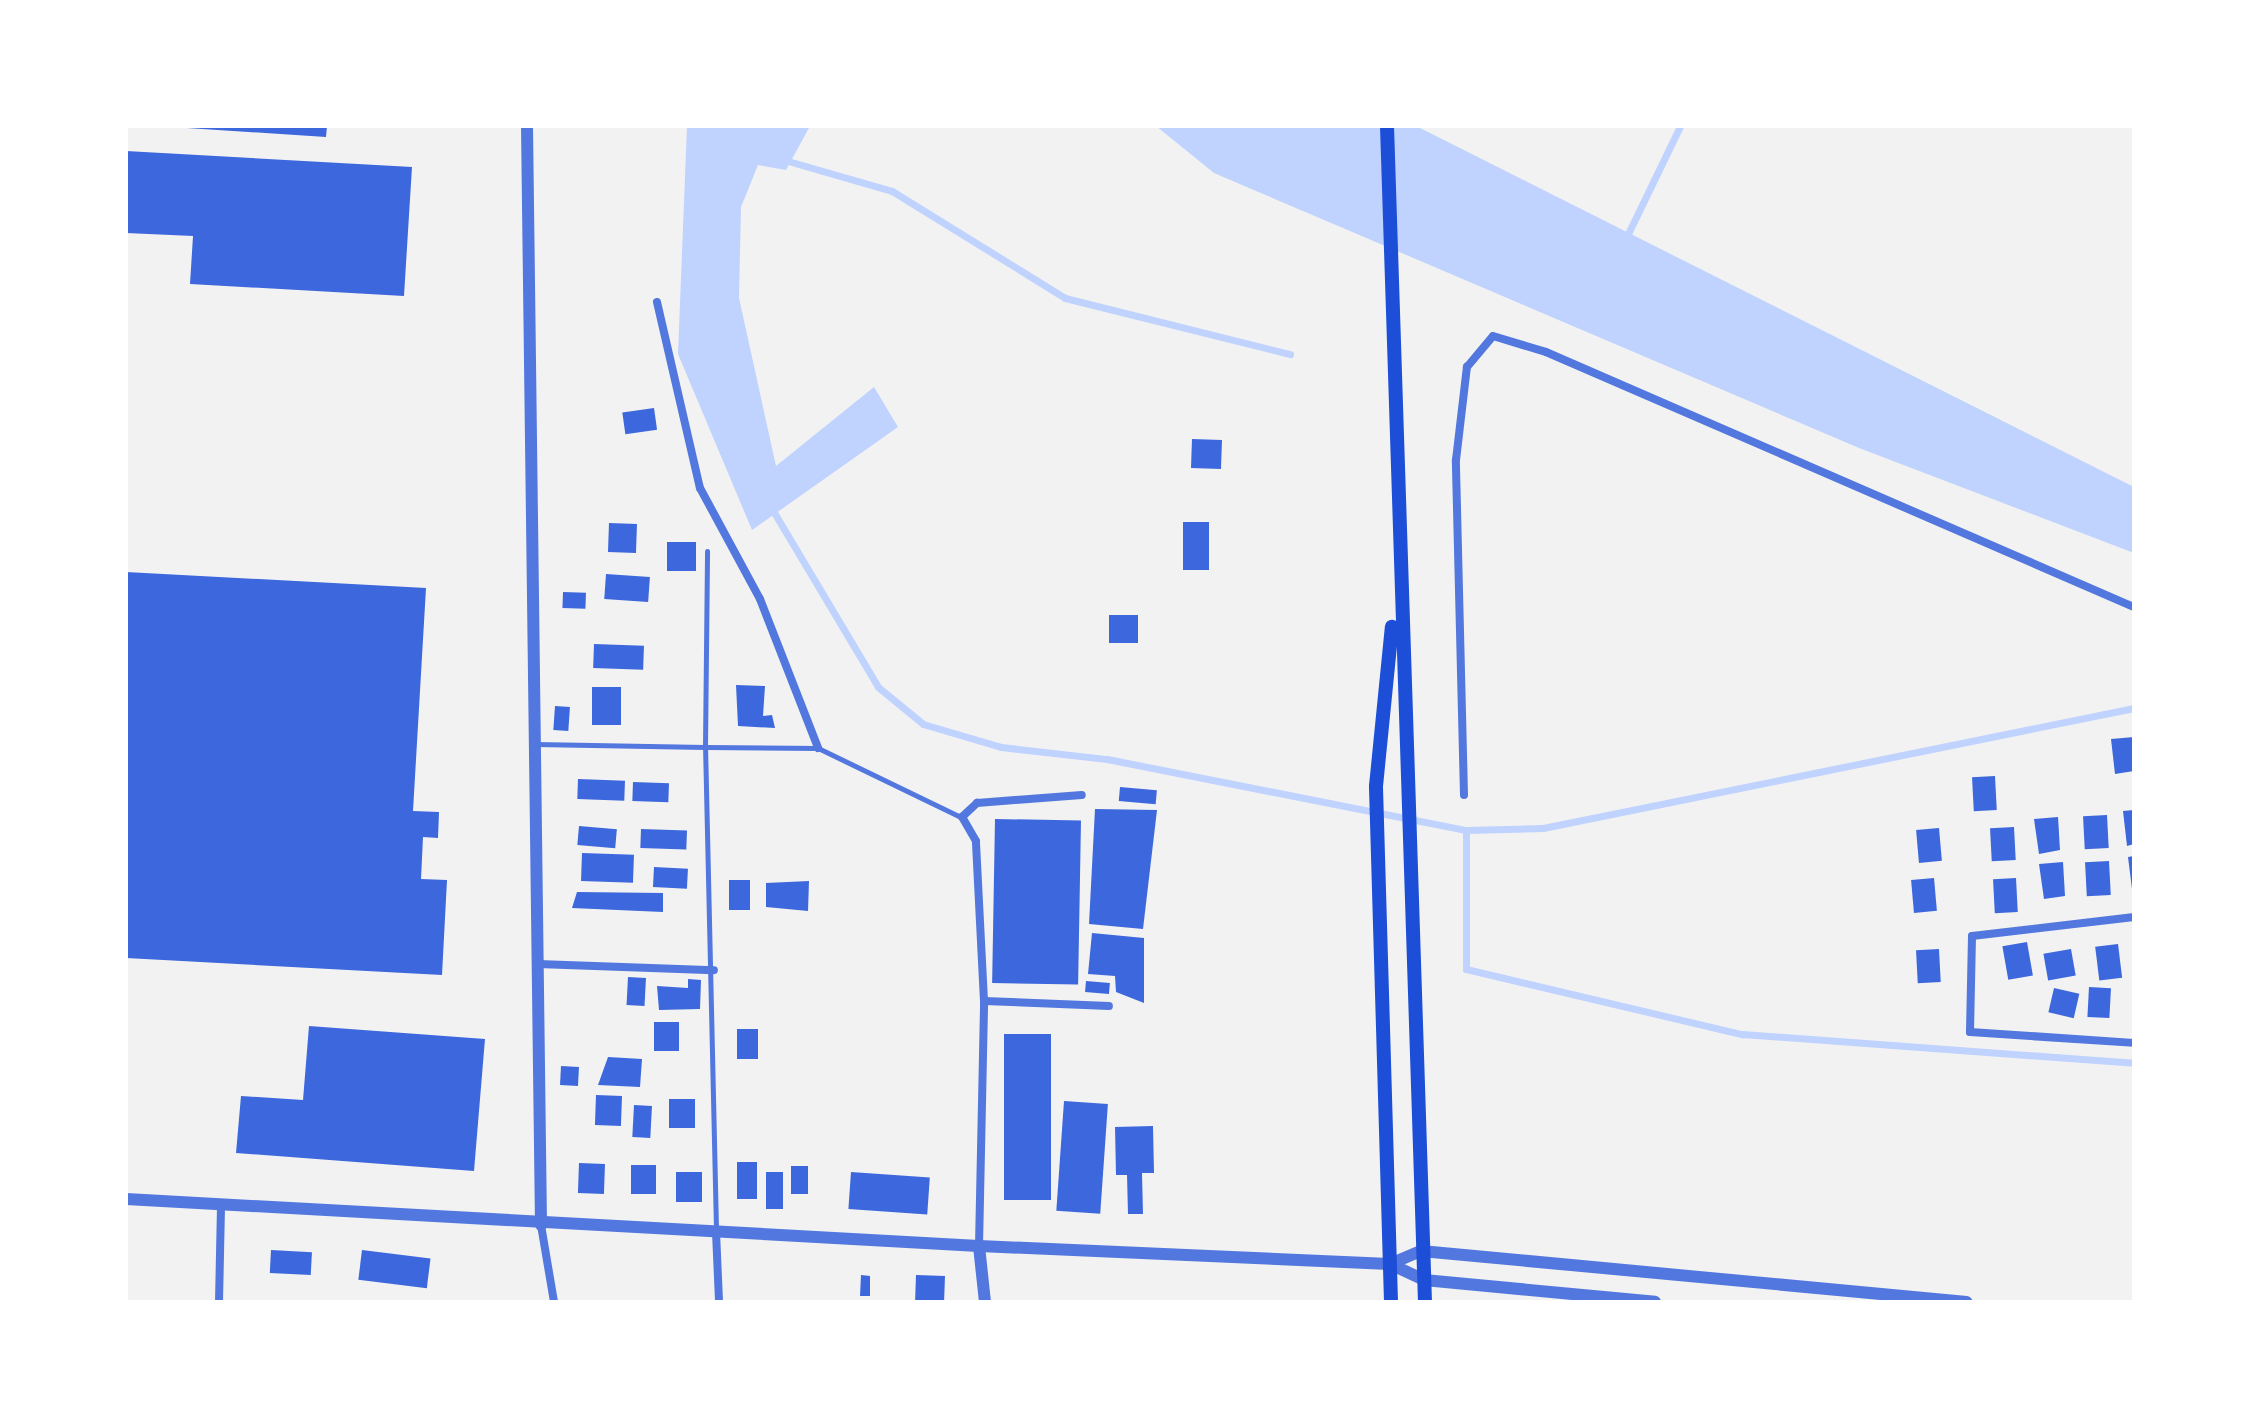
<!DOCTYPE html>
<style>
body{margin:0}
#map{position:relative;width:2260px;height:1428px;overflow:hidden;background:#f2f2f2;font-family:"Roboto Condensed",sans-serif}
div>[style]{position:absolute}
[style*='--x']{left:calc(var(--x)*1px);top:calc(var(--y)*1px);width:calc(var(--w)*1px);rotate:calc(var(--a)*1deg)}
.water>*{inset:0;background:#bfd3fe}
.stream>*{height:7px;margin:-3.5px;padding:0 3.5px;transform-origin:3.5px;border-radius:3.5px;background:#bfd3fe}
.building>*{inset:0;background:#3d67dc;transform-origin:0 0}
.service>*{height:5px;margin:-2.5px;padding:0 2.5px;transform-origin:2.5px;border-radius:2.5px;background:#5277de}
.minor>*{height:8px;margin:-4px;padding:0 4px;transform-origin:4px;border-radius:4px;background:#5277de}
.tertiary>*{height:12px;margin:-6px;padding:0 6px;transform-origin:6px;border-radius:6px;background:#5277de}
.primary>*{height:14px;margin:-7px;padding:0 7px;transform-origin:7px;border-radius:7px;background:#1d4ed8}
span{translate:-50% -50%;white-space:nowrap;text-align:center;line-height:1.15;-webkit-text-stroke:6px #fff;paint-order:stroke}
.frame{position:absolute;inset:0;border:128px solid #fff;pointer-events:none}
</style>
<div id="map">
<div class="water">
<div style="clip-path:polygon(687px 126px,810px 126px,786px 170px,758px 165px,741px 207px,739px 298px,776px 466px,874px 387px,898px 427px,752px 530px,678px 354px)"></div>
<div style="clip-path:polygon(1156px 126px,1416px 126px,2134px 487px,2134px 553px,1859px 448px,1214px 173px)"></div>
</div>
<div class="stream">
<div style="--x:781;--y:159;--w:116;--a:16.1"></div>
<div style="--x:892;--y:191;--w:203;--a:31.7"></div>
<div style="--x:1065;--y:298;--w:232;--a:14"></div>
<div style="--x:1624;--y:242;--w:129;--a:-64.2"></div>
<div style="--x:772;--y:509;--w:207;--a:59.2"></div>
<div style="--x:878;--y:687;--w:58;--a:39.4"></div>
<div style="--x:923;--y:724;--w:81;--a:16.4"></div>
<div style="--x:1001;--y:747;--w:107;--a:6.5"></div>
<div style="--x:1107;--y:759;--w:366;--a:11.2"></div>
<div style="--x:1466;--y:830;--w:77;--a:-1.5"></div>
<div style="--x:1543;--y:828;--w:603;--a:-11.48"></div>
<div style="--x:1466;--y:830;--w:139;--a:90"></div>
<div style="--x:1466;--y:969;--w:284;--a:13.3"></div>
<div style="--x:1742;--y:1034;--w:393;--a:4.2"></div>
</div>
<div class="building">
<div style="clip-path:polygon(156px 126px,327px 126px,326px 137px)"></div>
<div style="clip-path:polygon(126px 151px,412px 167px,404px 296px,190px 284px,193px 236px,126px 233px)"></div>
<div style="left:654px;top:408px;width:22px;height:32px;rotate:82deg"></div>
<div style="left:1192px;top:439px;width:30px;height:29px;rotate:2deg"></div>
<div style="left:1183px;top:522px;width:26px;height:48px"></div>
<div style="left:609px;top:523px;width:28px;height:29px;rotate:2deg"></div>
<div style="left:667px;top:542px;width:29px;height:29px"></div>
<div style="clip-path:polygon(126px 572px,426px 588px,413px 811px,439px 812px,438px 838px,423px 837px,421px 879px,447px 880px,442px 975px,126px 958px)"></div>
<div style="left:606px;top:574px;width:44px;height:25px;rotate:4deg"></div>
<div style="left:563px;top:592px;width:23px;height:16px;rotate:2deg"></div>
<div style="left:1109px;top:615px;width:29px;height:28px"></div>
<div style="left:594px;top:644px;width:50px;height:24px;rotate:2deg"></div>
<div style="clip-path:polygon(736px 685px,765px 686px,763px 716px,772px 715px,775px 728px,738px 726px)"></div>
<div style="left:592px;top:687px;width:29px;height:38px"></div>
<div style="left:555px;top:706px;width:15px;height:24px;rotate:4deg"></div>
<div style="clip-path:polygon(2134px 737px,2134px 771px,2115px 774px,2111px 739px)"></div>
<div style="left:1995px;top:776px;width:34px;height:23px;rotate:87deg"></div>
<div style="left:578px;top:779px;width:47px;height:20px;rotate:2deg"></div>
<div style="left:633px;top:782px;width:36px;height:19px;rotate:2deg"></div>
<div style="left:1120px;top:787px;width:37px;height:14px;rotate:5deg"></div>
<div style="clip-path:polygon(1095px 809px,1157px 810px,1143px 929px,1089px 924px)"></div>
<div style="clip-path:polygon(2134px 810px,2134px 844px,2127px 846px,2123px 811px)"></div>
<div style="left:2107px;top:815px;width:33px;height:24px;rotate:87deg"></div>
<div style="clip-path:polygon(2058px 817px,2060px 850px,2039px 854px,2034px 819px)"></div>
<div style="left:995px;top:819px;width:86px;height:164px;rotate:1deg"></div>
<div style="left:579px;top:826px;width:38px;height:19px;rotate:5deg"></div>
<div style="left:2014px;top:827px;width:33px;height:24px;rotate:87deg"></div>
<div style="left:1939px;top:828px;width:33px;height:23px;rotate:85deg"></div>
<div style="left:641px;top:829px;width:46px;height:19px;rotate:2deg"></div>
<div style="left:582px;top:853px;width:52px;height:28px;rotate:2deg"></div>
<div style="clip-path:polygon(2134px 856px,2134px 888px,2132px 889px,2128px 857px)"></div>
<div style="left:2109px;top:861px;width:34px;height:24px;rotate:87deg"></div>
<div style="clip-path:polygon(2063px 862px,2065px 896px,2044px 899px,2039px 864px)"></div>
<div style="left:654px;top:867px;width:34px;height:20px;rotate:3deg"></div>
<div style="left:1934px;top:878px;width:33px;height:23px;rotate:85deg"></div>
<div style="left:2016px;top:878px;width:34px;height:23px;rotate:87deg"></div>
<div style="left:729px;top:880px;width:21px;height:30px"></div>
<div style="clip-path:polygon(809px 881px,808px 911px,766px 907px,766px 883px)"></div>
<div style="clip-path:polygon(577px 892px,663px 893px,663px 912px,572px 908px)"></div>
<div style="clip-path:polygon(1092px 933px,1144px 938px,1144px 1003px,1116px 992px,1115px 976px,1088px 974px)"></div>
<div style="left:2027px;top:942px;width:34px;height:25px;rotate:80deg"></div>
<div style="left:2118px;top:944px;width:34px;height:23px;rotate:83deg"></div>
<div style="left:1939px;top:949px;width:33px;height:23px;rotate:87deg"></div>
<div style="left:2071px;top:949px;width:27px;height:28px;rotate:80deg"></div>
<div style="left:628px;top:977px;width:18px;height:28px;rotate:3deg"></div>
<div style="clip-path:polygon(688px 979px,701px 980px,700px 1009px,659px 1010px,657px 986px,688px 988px)"></div>
<div style="left:1086px;top:981px;width:24px;height:11px;rotate:5deg"></div>
<div style="left:2089px;top:987px;width:22px;height:30px;rotate:3deg"></div>
<div style="left:2054px;top:988px;width:26px;height:25px;rotate:13deg"></div>
<div style="left:654px;top:1022px;width:25px;height:29px"></div>
<div style="clip-path:polygon(309px 1026px,485px 1039px,474px 1171px,236px 1153px,241px 1096px,303px 1100px)"></div>
<div style="left:737px;top:1029px;width:21px;height:30px"></div>
<div style="left:1004px;top:1034px;width:47px;height:166px"></div>
<div style="clip-path:polygon(608px 1057px,642px 1059px,640px 1087px,598px 1085px)"></div>
<div style="left:561px;top:1066px;width:18px;height:19px;rotate:3deg"></div>
<div style="left:596px;top:1095px;width:26px;height:30px;rotate:2deg"></div>
<div style="left:669px;top:1099px;width:26px;height:29px"></div>
<div style="left:1064px;top:1101px;width:44px;height:110px;rotate:4deg"></div>
<div style="left:634px;top:1105px;width:18px;height:32px;rotate:3deg"></div>
<div style="clip-path:polygon(1153px 1126px,1154px 1173px,1142px 1173px,1143px 1214px,1128px 1214px,1127px 1175px,1116px 1175px,1115px 1127px)"></div>
<div style="left:737px;top:1162px;width:20px;height:37px"></div>
<div style="left:579px;top:1163px;width:26px;height:30px;rotate:2deg"></div>
<div style="left:631px;top:1165px;width:25px;height:29px"></div>
<div style="left:791px;top:1166px;width:17px;height:28px"></div>
<div style="left:676px;top:1172px;width:26px;height:30px"></div>
<div style="left:766px;top:1172px;width:17px;height:37px"></div>
<div style="left:851px;top:1172px;width:79px;height:37px;rotate:4deg"></div>
<div style="left:271px;top:1250px;width:41px;height:23px;rotate:3deg"></div>
<div style="left:362px;top:1250px;width:69px;height:30px;rotate:7deg"></div>
<div style="clip-path:polygon(861px 1275px,870px 1276px,870px 1296px,860px 1296px)"></div>
<div style="left:916px;top:1275px;width:29px;height:25px;rotate:2deg"></div>
</div>
<div class="service">
<div style="--x:535;--y:744;--w:170;--a:1"></div>
<div style="--x:705;--y:747;--w:196;--a:-89.4"></div>
<div style="--x:716;--y:1229;--w:482;--a:-91.3"></div>
<div style="--x:705;--y:747;--w:113;--a:0.5"></div>
<div style="--x:818;--y:748;--w:159;--a:25.8"></div>
</div>
<div class="minor">
<div style="--x:657;--y:302;--w:191;--a:77"></div>
<div style="--x:700;--y:488;--w:126;--a:61.6"></div>
<div style="--x:760;--y:599;--w:160;--a:68.7"></div>
<div style="--x:1464;--y:795;--w:335;--a:-91.4"></div>
<div style="--x:1456;--y:460;--w:94;--a:-83.3"></div>
<div style="--x:1467;--y:367;--w:40;--a:-50"></div>
<div style="--x:1493;--y:336;--w:55;--a:16.8"></div>
<div style="--x:1546;--y:352;--w:641;--a:23.45"></div>
<div style="--x:2134;--y:917;--w:163;--a:173.3"></div>
<div style="--x:1972;--y:936;--w:96;--a:91.2"></div>
<div style="--x:1970;--y:1032;--w:164;--a:3.8"></div>
<div style="--x:538;--y:964;--w:176;--a:2"></div>
<div style="--x:984;--y:1001;--w:125;--a:2.3"></div>
<div style="--x:541;--y:1225;--w:78;--a:80.4"></div>
<div style="--x:716;--y:1232;--w:70;--a:87.5"></div>
<div style="--x:979;--y:1246;--w:245;--a:-88.8"></div>
<div style="--x:984;--y:1001;--w:160;--a:-92.9"></div>
<div style="--x:976;--y:841;--w:28;--a:-120"></div>
<div style="--x:962;--y:817;--w:21;--a:-43"></div>
<div style="--x:977;--y:803;--w:105;--a:-4.4"></div>
<div style="--x:219;--y:1302;--w:99;--a:-88.8"></div>
</div>
<div class="tertiary">
<div style="--x:527;--y:126;--w:1099;--a:89.27"></div>
<div style="--x:126;--y:1199;--w:854;--a:3.15"></div>
<div style="--x:979;--y:1246;--w:56;--a:83.9"></div>
<div style="--x:979;--y:1246;--w:411;--a:2.5"></div>
<div style="--x:1390;--y:1264;--w:38;--a:25"></div>
<div style="--x:1424;--y:1280;--w:232;--a:5.4"></div>
<div style="--x:1390;--y:1264;--w:34;--a:-23"></div>
<div style="--x:1421;--y:1251;--w:548;--a:5.34"></div>
</div>
<div class="primary">
<div style="--x:1387;--y:126;--w:1177;--a:88.15"></div>
<div style="--x:1391;--y:1302;--w:516;--a:-91.67"></div>
<div style="--x:1376;--y:786;--w:160;--a:-84.3"></div>
</div>
<div class="frame"></div>
</div>
